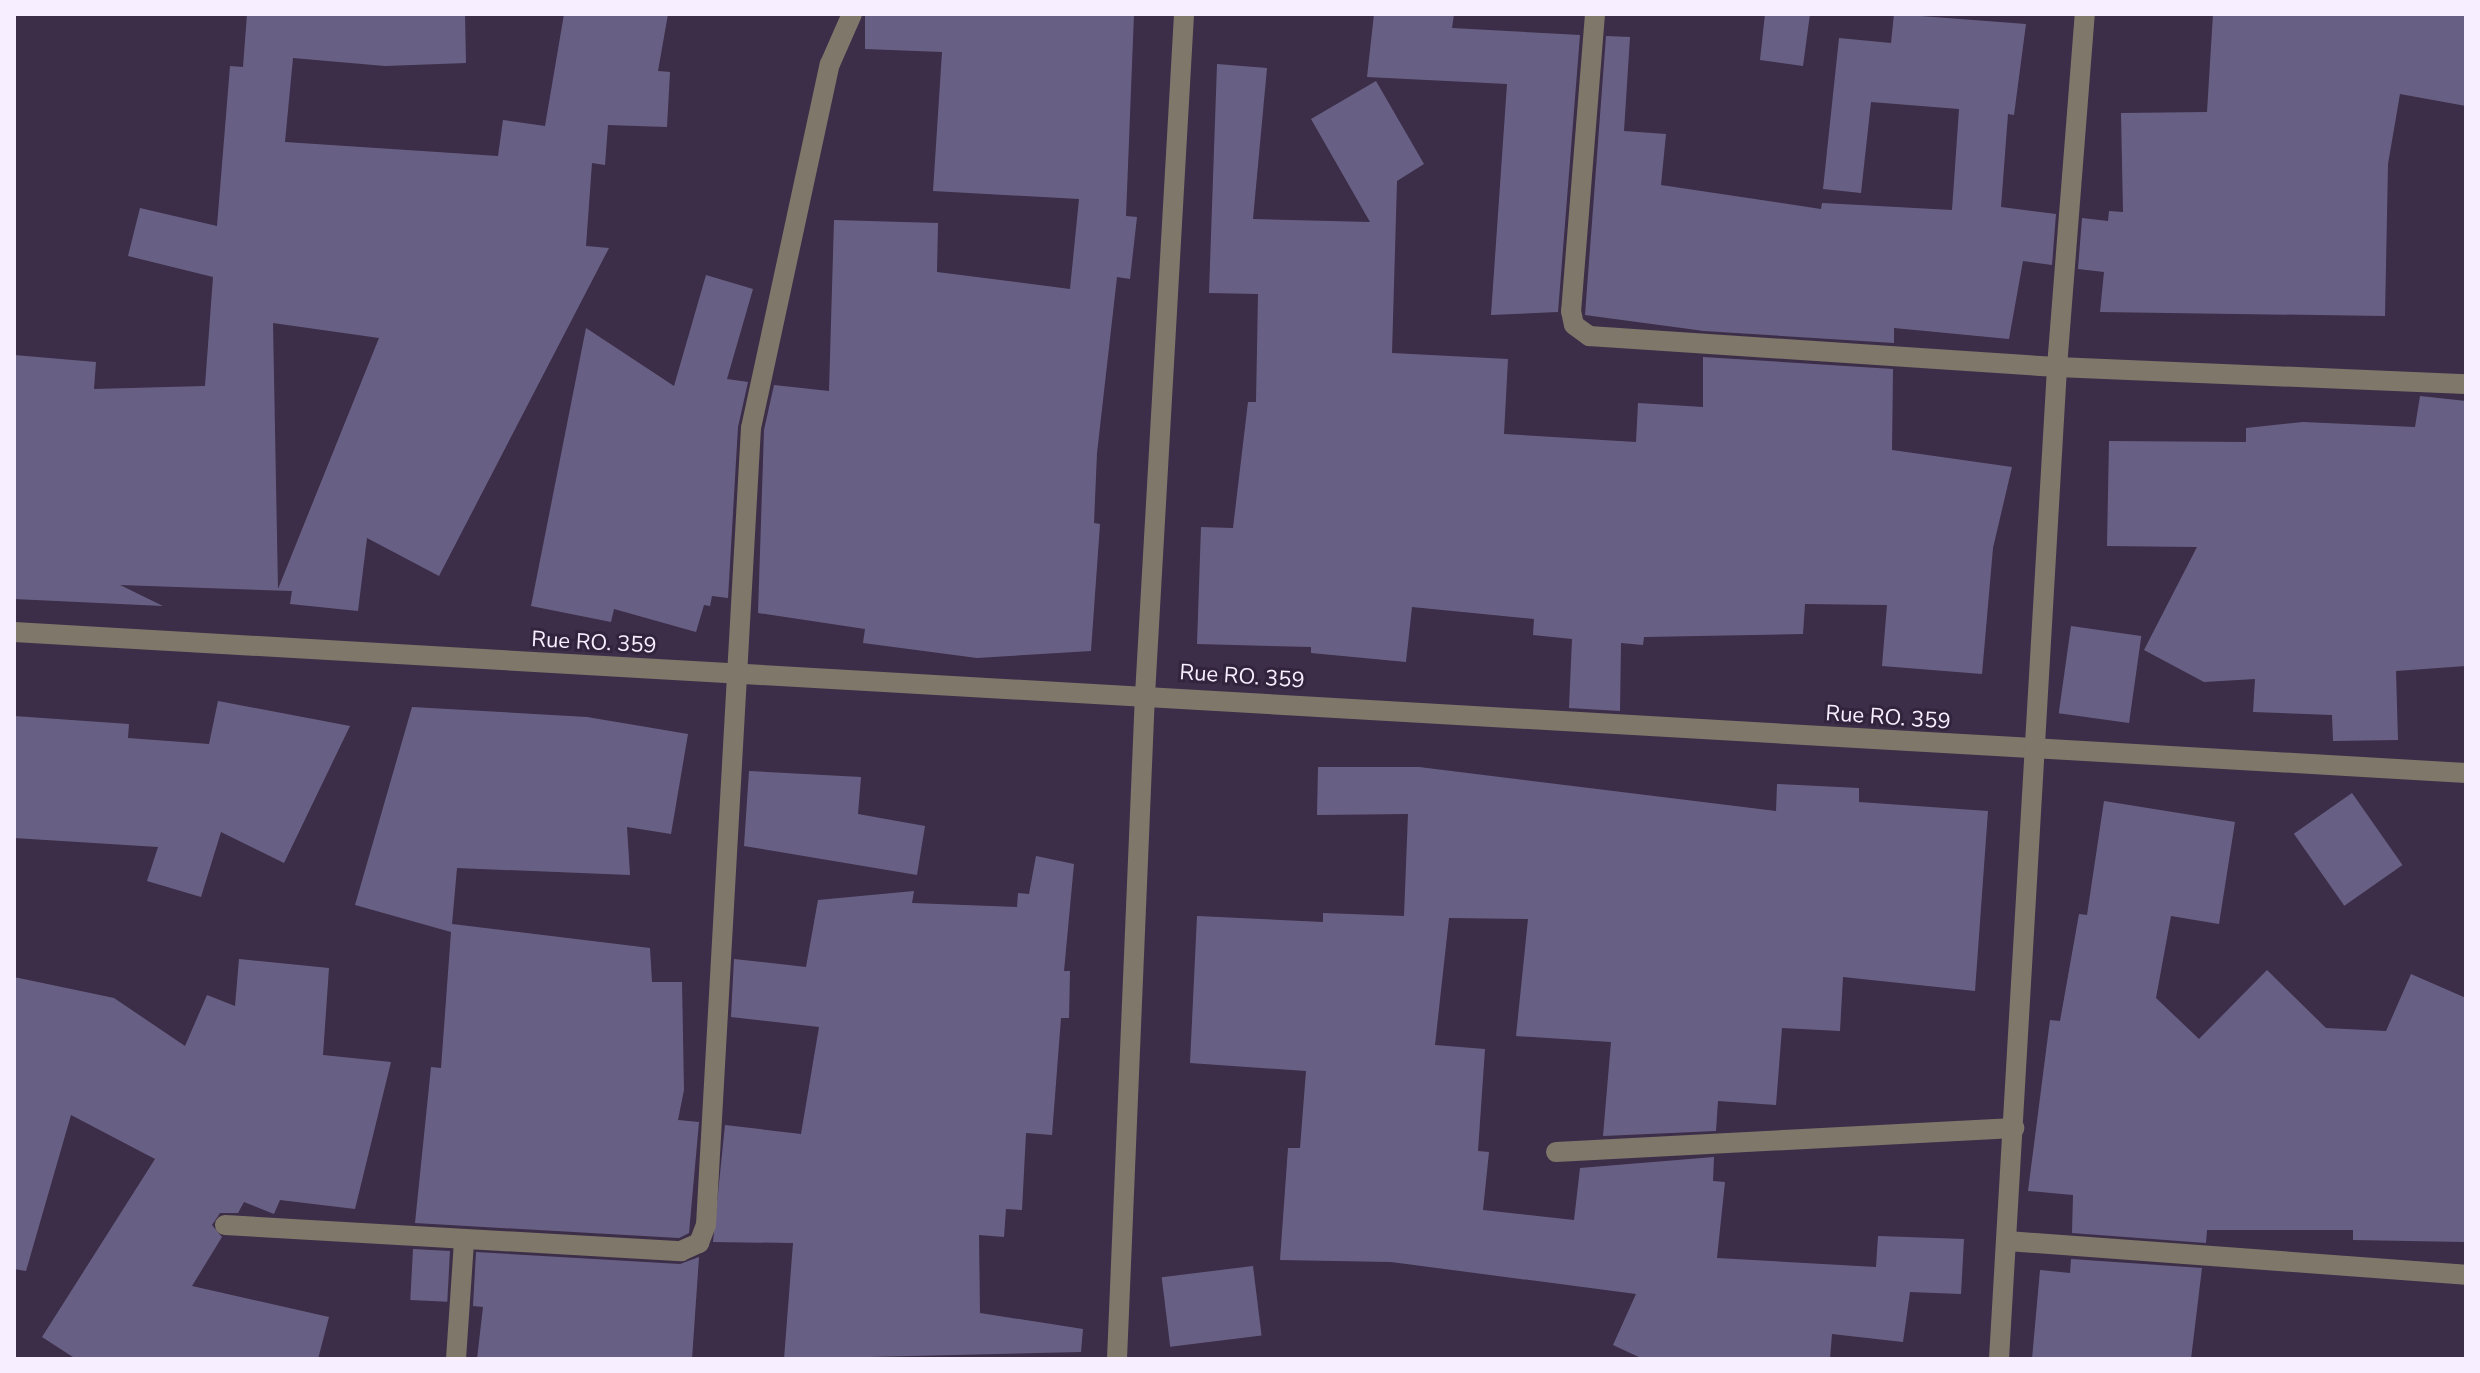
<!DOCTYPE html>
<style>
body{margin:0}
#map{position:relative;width:2480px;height:1373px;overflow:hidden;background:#3c2e48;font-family:"Nunito Sans",sans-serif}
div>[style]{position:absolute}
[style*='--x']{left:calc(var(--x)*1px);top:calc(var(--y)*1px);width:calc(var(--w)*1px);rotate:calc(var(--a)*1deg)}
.building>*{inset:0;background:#686084;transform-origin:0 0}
.minor>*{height:20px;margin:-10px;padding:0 10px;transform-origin:10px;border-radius:10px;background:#7f776a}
span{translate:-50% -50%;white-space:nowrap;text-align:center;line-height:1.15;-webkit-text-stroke:6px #32243d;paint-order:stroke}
.street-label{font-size:22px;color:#f7eeff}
.frame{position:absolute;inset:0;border:16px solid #f7eeff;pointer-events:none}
</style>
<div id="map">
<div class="building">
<div style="clip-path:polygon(evenodd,247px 14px,465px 14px,466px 63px,385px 66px,293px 58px,285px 142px,498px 156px,503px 120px,545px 126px,564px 14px,668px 14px,658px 71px,670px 72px,667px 127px,608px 125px,605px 165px,592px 163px,586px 246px,609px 248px,439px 576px,367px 538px,358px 611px,290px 604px,292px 591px,120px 585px,163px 606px,14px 599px,14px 355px,96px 362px,94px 389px,205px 386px,213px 277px,128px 256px,140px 208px,217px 226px,230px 66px,243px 67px,247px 14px,273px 323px,379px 338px,278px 589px,273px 323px)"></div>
<div style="clip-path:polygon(865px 14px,1134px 14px,1126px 216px,1137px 217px,1130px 279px,1117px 277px,1097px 453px,1094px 523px,1100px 524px,1091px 651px,977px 658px,863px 643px,865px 629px,758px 613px,764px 430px,774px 385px,829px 391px,834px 220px,938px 223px,937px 272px,1070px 289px,1079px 199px,933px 191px,942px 52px,865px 49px)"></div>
<div style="clip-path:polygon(1374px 14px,1454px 14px,1452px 28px,1580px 35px,1558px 312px,1491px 315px,1507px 84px,1367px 77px)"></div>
<div style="clip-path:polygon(1765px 14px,1810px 14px,1803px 66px,1760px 60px)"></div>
<div style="clip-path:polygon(1894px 14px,2026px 24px,2014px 115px,2008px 114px,2001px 207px,2056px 214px,2052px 265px,2023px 261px,2009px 339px,1894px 328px,1894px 343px,1704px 331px,1585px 315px,1606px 36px,1630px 37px,1624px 131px,1666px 134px,1661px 185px,1821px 209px,1822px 203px,1952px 210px,1959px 109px,1871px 102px,1861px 193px,1823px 189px,1839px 38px,1891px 43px)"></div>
<div style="clip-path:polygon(2213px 14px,2466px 14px,2466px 106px,2400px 94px,2388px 164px,2385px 316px,2100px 312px,2104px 272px,2078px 269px,2082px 218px,2108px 221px,2109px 211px,2123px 212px,2121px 113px,2207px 112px)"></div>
<div style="clip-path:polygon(1217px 64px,1267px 68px,1253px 219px,1370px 222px,1311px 119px,1376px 81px,1424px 164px,1397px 181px,1392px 353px,1508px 359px,1504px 434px,1636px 442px,1638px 403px,1703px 407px,1703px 357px,1893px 369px,1892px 450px,2012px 467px,1993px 548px,1982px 674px,1882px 666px,1887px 605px,1805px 604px,1803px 634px,1644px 637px,1643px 645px,1621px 643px,1620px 711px,1569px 708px,1572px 639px,1533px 635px,1534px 619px,1412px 607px,1406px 662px,1311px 653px,1311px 647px,1197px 644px,1201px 527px,1233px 528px,1248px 402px,1256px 402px,1258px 294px,1209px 293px)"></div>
<div style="clip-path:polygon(706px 275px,753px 289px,727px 379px,748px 382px,738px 427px,728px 598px,712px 596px,710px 606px,704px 605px,696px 632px,614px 609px,611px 622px,531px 606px,586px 328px,674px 386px)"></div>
<div style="clip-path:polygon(2420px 396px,2466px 401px,2466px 666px,2396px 671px,2398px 740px,2333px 741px,2332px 715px,2253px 712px,2255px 679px,2204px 682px,2144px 650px,2197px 547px,2107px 546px,2109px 441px,2246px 442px,2246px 428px,2303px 422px,2415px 427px)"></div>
<div style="left:2071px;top:626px;width:71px;height:88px;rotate:8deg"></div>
<div style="clip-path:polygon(218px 701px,350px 726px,284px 863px,221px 832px,201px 897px,147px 881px,158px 847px,14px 838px,14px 716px,129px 724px,128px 738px,209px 744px)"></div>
<div style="clip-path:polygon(412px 707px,587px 717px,688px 734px,671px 834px,627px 827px,630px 875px,457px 868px,452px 924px,650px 948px,652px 982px,682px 982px,684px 1090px,678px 1120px,699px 1122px,689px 1233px,679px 1238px,415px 1223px,431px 1067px,441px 1068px,451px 932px,355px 905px)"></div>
<div style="clip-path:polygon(1318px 767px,1419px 767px,1776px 811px,1777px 784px,1859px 788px,1859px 802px,1988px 811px,1975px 991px,1843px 977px,1840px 1031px,1782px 1028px,1776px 1105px,1718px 1101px,1716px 1131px,1603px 1136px,1611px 1042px,1516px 1036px,1528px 919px,1449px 918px,1435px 1045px,1485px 1049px,1478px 1151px,1489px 1152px,1483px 1210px,1574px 1220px,1580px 1168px,1714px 1157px,1713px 1181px,1725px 1182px,1717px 1258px,1876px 1267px,1878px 1236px,1964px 1239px,1961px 1294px,1910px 1292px,1903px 1342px,1832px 1334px,1830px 1359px,1643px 1359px,1613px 1345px,1636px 1294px,1391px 1262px,1280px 1260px,1288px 1148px,1300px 1148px,1306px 1071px,1190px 1063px,1197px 916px,1323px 922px,1323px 913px,1404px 916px,1408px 814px,1317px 815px)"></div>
<div style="clip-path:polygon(749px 771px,861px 777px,858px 814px,925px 826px,917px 875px,744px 846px)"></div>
<div style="left:2352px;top:793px;width:88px;height:71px;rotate:55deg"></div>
<div style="clip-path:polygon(2104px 801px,2235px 822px,2219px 924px,2171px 916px,2156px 998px,2199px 1039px,2267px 970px,2326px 1028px,2386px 1031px,2411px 974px,2466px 998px,2466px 1242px,2353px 1240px,2353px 1230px,2207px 1230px,2206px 1243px,2072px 1233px,2073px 1195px,2028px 1191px,2050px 1020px,2060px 1021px,2079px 914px,2087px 915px)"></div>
<div style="clip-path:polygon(1036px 856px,1074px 864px,1064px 971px,1070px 971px,1069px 1018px,1061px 1018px,1052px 1135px,1026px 1133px,1022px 1210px,1006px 1209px,1004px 1237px,979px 1235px,980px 1313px,1083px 1329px,1081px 1352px,784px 1359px,793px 1243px,713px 1242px,725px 1125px,801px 1134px,819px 1027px,731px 1017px,734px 959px,806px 967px,818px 900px,914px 891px,912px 903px,1017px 907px,1018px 893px,1029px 894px)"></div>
<div style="clip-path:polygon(239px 959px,329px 968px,323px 1055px,391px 1062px,355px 1209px,280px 1200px,274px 1214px,244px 1202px,238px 1213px,220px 1213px,212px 1225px,222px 1237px,192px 1286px,329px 1317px,318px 1359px,76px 1359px,42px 1337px,155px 1159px,71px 1115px,26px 1271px,14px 1269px,14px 977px,114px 998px,185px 1046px,207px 995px,235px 1006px)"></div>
<div style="left:413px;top:1249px;width:37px;height:51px;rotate:3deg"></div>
<div style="clip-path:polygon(476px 1252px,680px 1264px,699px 1257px,692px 1359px,477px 1359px,483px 1307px,473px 1306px)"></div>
<div style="clip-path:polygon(2071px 1259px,2202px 1268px,2191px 1359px,2032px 1359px,2040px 1270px,2070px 1273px)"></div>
<div style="left:1253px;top:1266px;width:70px;height:92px;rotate:83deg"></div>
</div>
<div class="minor">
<div style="--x:1595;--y:14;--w:298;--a:94.6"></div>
<div style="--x:1571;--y:311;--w:14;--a:78"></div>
<div style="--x:1574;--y:325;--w:19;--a:36"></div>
<div style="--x:1589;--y:336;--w:469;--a:3.8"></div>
<div style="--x:2057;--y:367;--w:409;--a:2.4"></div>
<div style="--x:14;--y:632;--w:2456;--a:3.29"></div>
<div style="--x:1556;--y:1152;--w:459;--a:-3"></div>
<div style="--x:225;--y:1225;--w:457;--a:3.3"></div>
<div style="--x:681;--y:1251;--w:20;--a:-24"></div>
<div style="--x:699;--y:1243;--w:19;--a:-69"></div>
<div style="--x:706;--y:1225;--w:798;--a:-86.77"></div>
<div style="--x:751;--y:428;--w:372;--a:-77.8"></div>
<div style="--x:830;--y:64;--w:55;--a:-66.3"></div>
<div style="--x:2007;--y:1241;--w:460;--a:4.2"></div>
<div style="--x:456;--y:1359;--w:117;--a:-86.1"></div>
<div style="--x:1117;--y:1359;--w:665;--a:-87.59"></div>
<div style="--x:1145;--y:695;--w:682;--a:-86.72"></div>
<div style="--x:1999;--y:1359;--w:994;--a:-86.65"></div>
<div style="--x:2057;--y:367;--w:354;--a:-85.5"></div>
</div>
<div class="street-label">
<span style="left:594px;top:643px;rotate:3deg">Rue RO. 359</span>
<span style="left:1242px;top:677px;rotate:4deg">Rue RO. 359</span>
<span style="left:1888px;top:718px;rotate:4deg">Rue RO. 359</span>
</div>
<div class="frame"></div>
</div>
